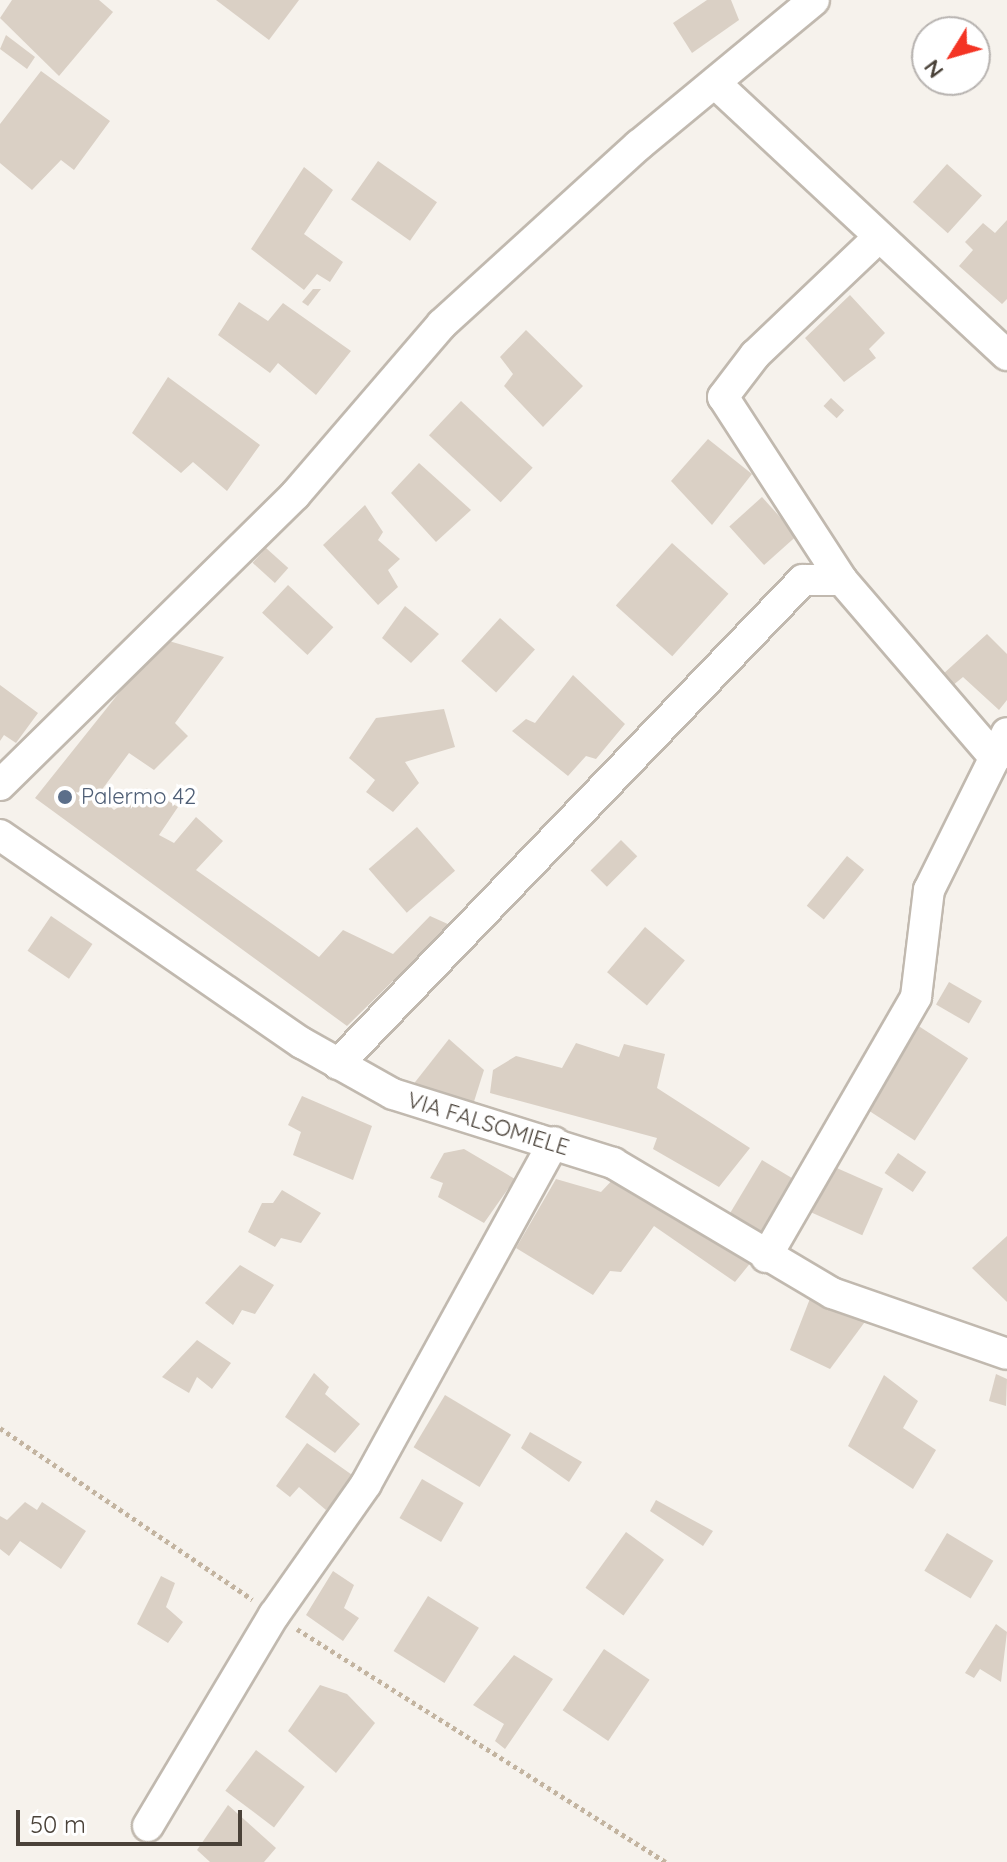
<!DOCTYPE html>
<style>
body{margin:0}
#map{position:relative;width:1007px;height:1862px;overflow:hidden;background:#f6f2ec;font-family:Quicksand,sans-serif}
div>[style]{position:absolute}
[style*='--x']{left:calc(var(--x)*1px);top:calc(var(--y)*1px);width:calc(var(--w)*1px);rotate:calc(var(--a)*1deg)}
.building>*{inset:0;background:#dad0c5;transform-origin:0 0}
.path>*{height:5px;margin-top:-2.5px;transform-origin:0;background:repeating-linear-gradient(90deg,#c3b4a0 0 4px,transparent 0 8px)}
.roads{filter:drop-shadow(2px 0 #c1b9af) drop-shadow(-2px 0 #c1b9af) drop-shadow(0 2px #c1b9af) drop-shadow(0 -2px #c1b9af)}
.minor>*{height:30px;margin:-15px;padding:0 15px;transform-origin:15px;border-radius:15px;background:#fff}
.dots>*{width:22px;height:22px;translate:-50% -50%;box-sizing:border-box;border:4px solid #fff;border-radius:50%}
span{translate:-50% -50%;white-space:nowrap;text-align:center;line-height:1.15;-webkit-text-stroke:7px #fff;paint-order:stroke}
.service-label{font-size:22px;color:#4e5e75}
.left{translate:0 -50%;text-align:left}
.street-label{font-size:22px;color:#4a4239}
.north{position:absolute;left:911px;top:16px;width:80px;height:80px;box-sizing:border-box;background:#fff;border:2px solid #b7b3b0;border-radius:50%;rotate:233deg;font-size:22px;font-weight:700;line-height:32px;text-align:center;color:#4a4239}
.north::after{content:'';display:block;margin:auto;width:28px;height:36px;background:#f43424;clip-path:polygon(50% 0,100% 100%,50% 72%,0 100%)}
.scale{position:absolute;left:16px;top:1810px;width:226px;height:36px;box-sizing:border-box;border:4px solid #4a4239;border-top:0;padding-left:10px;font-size:24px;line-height:28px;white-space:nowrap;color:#4a4239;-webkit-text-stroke:6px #fff;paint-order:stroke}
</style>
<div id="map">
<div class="building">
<div style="clip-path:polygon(12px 0,99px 0,113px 12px,59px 76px,0 18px)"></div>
<div style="clip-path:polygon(216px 0,299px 0,269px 40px)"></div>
<div style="clip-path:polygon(707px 0,731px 0,739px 20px,692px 53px,673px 23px)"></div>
<div style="clip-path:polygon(6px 35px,35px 57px,27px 69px,0 49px)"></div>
<div style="clip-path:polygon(41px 71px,110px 121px,74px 170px,61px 160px,32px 190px,0 163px,0 124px)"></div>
<div style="left:378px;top:161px;width:72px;height:47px;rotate:35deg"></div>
<div style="left:947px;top:164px;width:47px;height:51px;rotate:42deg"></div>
<div style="clip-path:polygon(304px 167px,333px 190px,304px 234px,343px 262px,330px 282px,317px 274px,304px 290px,251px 249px)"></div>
<div style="clip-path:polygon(1007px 220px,1007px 299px,1002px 304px,959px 266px,973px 250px,965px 242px,983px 223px,995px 233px)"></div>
<div style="clip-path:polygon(313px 289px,321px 289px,308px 306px,302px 302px)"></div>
<div style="clip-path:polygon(850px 295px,885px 333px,869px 349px,876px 358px,844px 382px,805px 338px)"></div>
<div style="clip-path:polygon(239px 302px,268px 321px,283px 303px,351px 351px,316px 395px,278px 363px,270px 373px,218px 335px)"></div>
<div style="clip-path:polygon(526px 330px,583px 386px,543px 427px,504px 386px,513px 374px,500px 357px)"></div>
<div style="clip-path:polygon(168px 377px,260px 445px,227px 491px,193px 462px,181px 473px,132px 433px)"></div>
<div style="left:831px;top:398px;width:18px;height:11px;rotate:43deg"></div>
<div style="left:461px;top:401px;width:98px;height:47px;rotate:43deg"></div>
<div style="clip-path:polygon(708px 439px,752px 474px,712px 525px,671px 481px)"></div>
<div style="clip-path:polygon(419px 463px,471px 510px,436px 542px,391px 493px)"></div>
<div style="left:762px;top:497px;width:52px;height:44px;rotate:48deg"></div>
<div style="clip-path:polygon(365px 505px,383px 532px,378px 540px,400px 559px,388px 570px,398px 587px,378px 605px,323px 545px)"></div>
<div style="left:672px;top:543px;width:76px;height:84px;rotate:42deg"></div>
<div style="left:266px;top:548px;width:30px;height:20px;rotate:42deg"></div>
<div style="left:288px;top:585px;width:62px;height:38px;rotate:43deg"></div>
<div style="clip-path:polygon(405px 606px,439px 634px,411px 663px,382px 638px)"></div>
<div style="left:500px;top:618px;width:47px;height:58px;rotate:42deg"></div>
<div style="clip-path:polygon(987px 634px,1007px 654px,1007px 700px,999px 710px,963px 677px,952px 686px,942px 675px)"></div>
<div style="clip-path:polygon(162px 639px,224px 657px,175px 723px,188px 736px,154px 770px,129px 753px,98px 795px,114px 810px,147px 788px,178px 807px,159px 835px,174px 843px,196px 817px,223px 841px,196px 870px,319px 957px,343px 930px,393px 954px,430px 916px,450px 925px,347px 1026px,35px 798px)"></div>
<div style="clip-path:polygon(573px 675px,625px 724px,596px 759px,586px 756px,568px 776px,512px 731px,526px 719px,535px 723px)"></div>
<div style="clip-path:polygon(0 685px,38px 713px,16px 743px,4px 735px,0 741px)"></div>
<div style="clip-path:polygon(444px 709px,455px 747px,405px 762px,419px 783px,393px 812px,366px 792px,375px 780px,349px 758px,376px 718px)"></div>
<div style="left:417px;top:827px;width:58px;height:64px;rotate:49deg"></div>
<div style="left:621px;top:840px;width:23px;height:43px;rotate:45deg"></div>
<div style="left:847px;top:856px;width:22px;height:64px;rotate:39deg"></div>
<div style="left:51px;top:916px;width:50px;height:42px;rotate:34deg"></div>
<div style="left:645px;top:927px;width:52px;height:59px;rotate:40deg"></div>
<div style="left:949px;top:982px;width:38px;height:26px;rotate:30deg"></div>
<div style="left:917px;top:1025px;width:61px;height:98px;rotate:33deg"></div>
<div style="clip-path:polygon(449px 1039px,484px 1070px,471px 1111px,412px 1086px)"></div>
<div style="clip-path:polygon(576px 1043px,619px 1057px,624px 1044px,665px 1054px,657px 1088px,750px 1148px,719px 1187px,653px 1149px,657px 1138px,490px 1093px,493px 1070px,516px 1056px,562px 1068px)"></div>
<div style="clip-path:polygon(302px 1096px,372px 1126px,353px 1180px,293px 1155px,301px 1132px,288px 1125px)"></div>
<div style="clip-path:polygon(464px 1149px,515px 1179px,484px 1223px,438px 1197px,443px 1183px,430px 1178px,444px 1153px)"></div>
<div style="left:898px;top:1153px;width:34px;height:24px;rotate:34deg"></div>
<div style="left:762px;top:1160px;width:42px;height:63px;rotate:31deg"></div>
<div style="left:830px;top:1165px;width:58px;height:51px;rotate:24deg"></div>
<div style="clip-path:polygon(618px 1174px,752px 1261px,735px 1282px,654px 1226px,621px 1272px,610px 1271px,593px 1295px,516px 1248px,556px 1179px,601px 1192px)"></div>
<div style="clip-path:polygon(282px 1190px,321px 1213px,301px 1243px,281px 1238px,275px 1247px,248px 1232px,262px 1203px,273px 1203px)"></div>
<div style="clip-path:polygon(1007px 1236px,1007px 1302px,972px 1268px)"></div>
<div style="clip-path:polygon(240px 1265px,274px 1285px,255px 1314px,242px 1310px,233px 1325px,205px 1303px)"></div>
<div style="clip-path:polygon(811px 1296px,870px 1315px,830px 1369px,790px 1350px)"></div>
<div style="clip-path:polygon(197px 1340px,231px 1363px,212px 1389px,197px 1377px,189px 1393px,162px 1377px)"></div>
<div style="clip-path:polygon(314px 1373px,329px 1387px,325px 1394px,360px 1424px,335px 1453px,285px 1417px)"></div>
<div style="clip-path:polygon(996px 1374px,1007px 1379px,1006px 1406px,989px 1401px)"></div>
<div style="clip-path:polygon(884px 1375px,918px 1401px,903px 1428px,936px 1450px,913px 1489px,848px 1446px)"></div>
<div style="left:445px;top:1395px;width:77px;height:61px;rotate:31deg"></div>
<div style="clip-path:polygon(530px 1432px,582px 1462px,569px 1482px,521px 1448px)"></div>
<div style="clip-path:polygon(307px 1443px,355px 1477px,326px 1510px,299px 1487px,290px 1497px,276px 1486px)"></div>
<div style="left:422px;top:1479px;width:48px;height:45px;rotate:30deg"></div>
<div style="clip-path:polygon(656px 1500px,713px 1531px,703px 1546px,650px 1511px)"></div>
<div style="clip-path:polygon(25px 1502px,37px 1510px,42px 1502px,86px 1531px,61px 1569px,20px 1541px,9px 1556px,0 1549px,0 1516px,7px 1520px)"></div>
<div style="left:626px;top:1532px;width:47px;height:69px;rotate:36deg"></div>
<div style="left:947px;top:1533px;width:54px;height:44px;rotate:31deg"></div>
<div style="clip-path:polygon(333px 1571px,354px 1585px,344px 1608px,359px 1618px,343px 1641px,306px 1615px)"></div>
<div style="clip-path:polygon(161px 1576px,175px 1583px,166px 1607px,183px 1622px,168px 1643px,137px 1624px)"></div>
<div style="left:428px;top:1596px;width:60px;height:65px;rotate:32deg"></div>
<div style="clip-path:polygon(996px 1624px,1007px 1632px,1001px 1682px,980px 1669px,974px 1678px,965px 1673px)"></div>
<div style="left:604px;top:1649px;width:55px;height:74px;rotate:34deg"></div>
<div style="clip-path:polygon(514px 1655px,553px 1679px,505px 1749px,495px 1741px,504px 1724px,473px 1705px)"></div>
<div style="clip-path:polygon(320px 1685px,347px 1694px,375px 1723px,336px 1773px,288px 1731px)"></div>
<div style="left:256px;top:1750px;width:61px;height:51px;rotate:37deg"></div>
<div style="clip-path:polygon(228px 1805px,276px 1848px,264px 1862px,210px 1862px,197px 1850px)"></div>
</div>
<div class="path">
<div style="--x:0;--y:1428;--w:305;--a:34.2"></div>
<div style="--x:297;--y:1629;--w:436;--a:32.3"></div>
</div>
<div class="roads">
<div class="minor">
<div style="--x:715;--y:83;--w:399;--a:43"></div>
<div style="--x:842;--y:580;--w:218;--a:-123"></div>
<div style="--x:723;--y:397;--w:53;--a:-52.7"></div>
<div style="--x:755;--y:355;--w:171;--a:-43.6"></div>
<div style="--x:0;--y:785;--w:414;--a:-44.5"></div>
<div style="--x:295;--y:495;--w:225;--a:-49.3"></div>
<div style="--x:442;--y:324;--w:266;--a:-42.3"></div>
<div style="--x:639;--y:145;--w:227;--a:-39.6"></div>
<div style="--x:0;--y:835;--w:367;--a:34.6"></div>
<div style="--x:302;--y:1043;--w:104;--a:29.3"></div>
<div style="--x:393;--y:1094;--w:231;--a:17.4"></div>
<div style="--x:613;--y:1163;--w:255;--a:30.7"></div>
<div style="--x:832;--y:1293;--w:185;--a:19.2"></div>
<div style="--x:338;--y:1064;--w:671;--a:-46.15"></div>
<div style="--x:803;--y:580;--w:39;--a:0"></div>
<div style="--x:842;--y:580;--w:235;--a:49.3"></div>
<div style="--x:766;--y:1257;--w:300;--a:-60"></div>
<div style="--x:916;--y:997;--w:108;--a:-83.1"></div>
<div style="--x:929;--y:890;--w:175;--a:-63.6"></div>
<div style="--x:148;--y:1826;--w:246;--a:-59.2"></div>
<div style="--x:274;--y:1615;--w:160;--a:-54.9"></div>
<div style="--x:366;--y:1484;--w:390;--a:-61.2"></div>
</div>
</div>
<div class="dots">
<div style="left:65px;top:797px;background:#5c6f8a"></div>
</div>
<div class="service-label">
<span class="left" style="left:81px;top:797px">Palermo 42</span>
</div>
<div class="street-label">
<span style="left:488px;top:1124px;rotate:17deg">VIA FALSOMIELE</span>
</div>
<div class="north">N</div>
<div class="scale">50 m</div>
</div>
